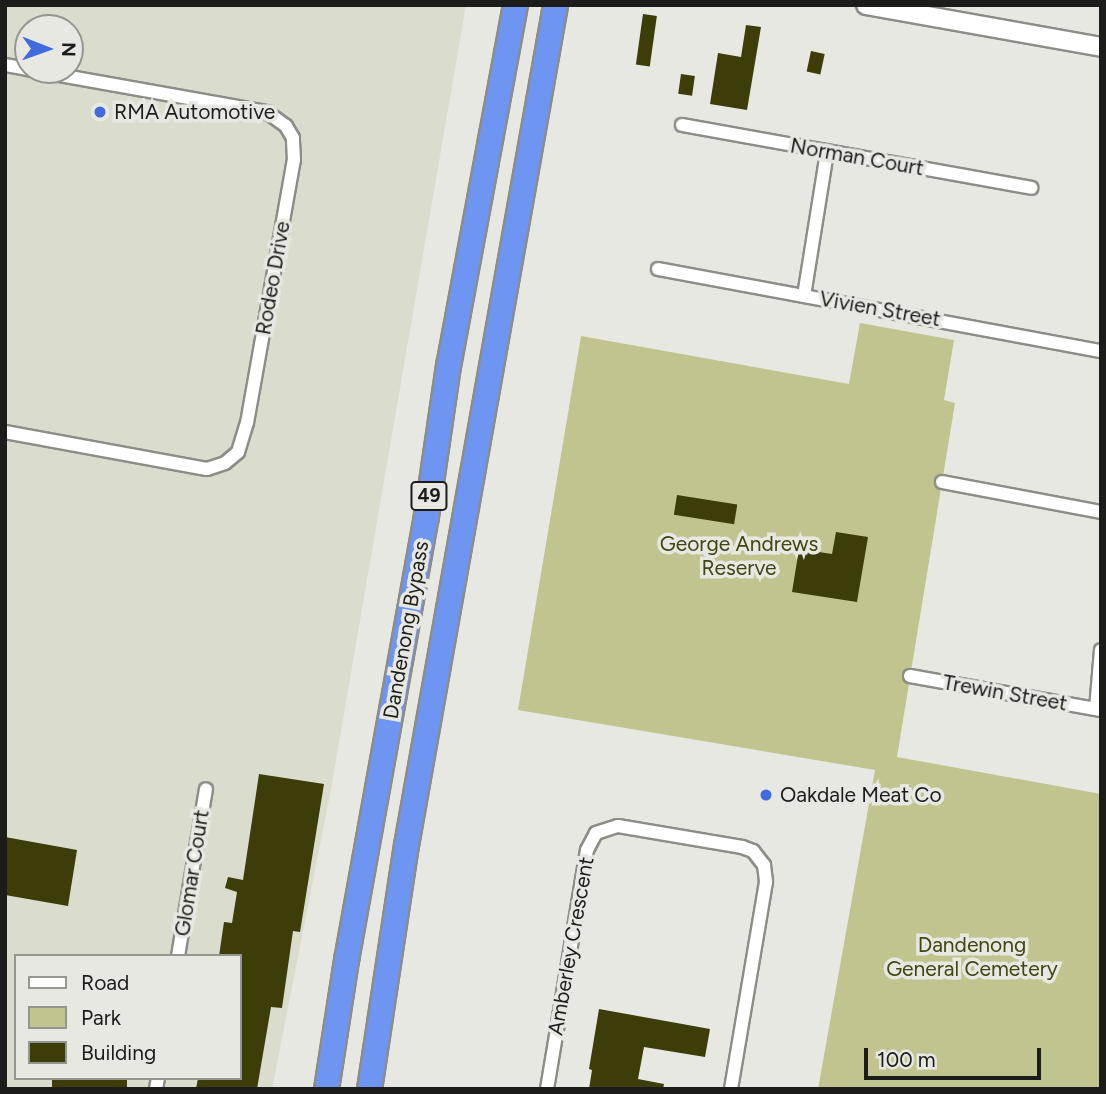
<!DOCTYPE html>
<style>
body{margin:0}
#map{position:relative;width:1106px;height:1094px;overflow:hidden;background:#e7e8e1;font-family:Figtree,sans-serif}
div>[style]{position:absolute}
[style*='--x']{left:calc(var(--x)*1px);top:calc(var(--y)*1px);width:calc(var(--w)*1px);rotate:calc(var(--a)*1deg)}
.built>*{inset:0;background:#dadcce}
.green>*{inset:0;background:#c1c48f}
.building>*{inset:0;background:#3c3d08;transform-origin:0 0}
.roads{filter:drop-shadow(2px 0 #8c8d87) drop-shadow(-2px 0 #8c8d87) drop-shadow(0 2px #8c8d87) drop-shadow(0 -2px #8c8d87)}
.street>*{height:12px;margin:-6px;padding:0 6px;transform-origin:6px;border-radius:6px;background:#fff}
.secondary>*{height:18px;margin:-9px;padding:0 9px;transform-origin:9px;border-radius:9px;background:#fff}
.highway>*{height:23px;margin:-11.5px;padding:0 11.5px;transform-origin:11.5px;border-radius:11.5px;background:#6f95f2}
.dots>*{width:19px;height:19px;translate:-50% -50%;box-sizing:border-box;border:4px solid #e7e8e1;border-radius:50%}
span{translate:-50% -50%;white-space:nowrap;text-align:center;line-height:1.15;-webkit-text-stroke:7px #e7e8e1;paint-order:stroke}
.shield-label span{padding:2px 5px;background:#e7e8e1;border:2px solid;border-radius:5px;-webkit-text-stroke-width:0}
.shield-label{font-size:19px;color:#1c1c1a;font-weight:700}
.poi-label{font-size:21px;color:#1c1c1a}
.left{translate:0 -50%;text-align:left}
.street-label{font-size:21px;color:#1c1c1a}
.park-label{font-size:21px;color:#434511}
.frame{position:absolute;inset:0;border:7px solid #1c1c1a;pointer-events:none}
.legend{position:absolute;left:14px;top:954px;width:228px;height:126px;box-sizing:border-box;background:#e7e8e1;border:2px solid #969691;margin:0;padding:9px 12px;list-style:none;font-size:21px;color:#1c1c1a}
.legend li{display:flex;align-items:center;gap:14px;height:35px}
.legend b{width:35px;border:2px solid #969691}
.north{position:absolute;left:14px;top:14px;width:70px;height:70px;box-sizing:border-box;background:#e7e8e1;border:2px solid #969691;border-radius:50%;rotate:91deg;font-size:19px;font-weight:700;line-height:28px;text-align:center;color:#1c1c1a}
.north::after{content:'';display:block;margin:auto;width:24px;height:32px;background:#416adc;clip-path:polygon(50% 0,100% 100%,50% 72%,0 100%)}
.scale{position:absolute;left:864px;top:1048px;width:177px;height:32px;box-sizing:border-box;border:4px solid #1c1c1a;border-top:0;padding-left:9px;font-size:21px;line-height:24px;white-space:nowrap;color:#1c1c1a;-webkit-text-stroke:5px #e7e8e1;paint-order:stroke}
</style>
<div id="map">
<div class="built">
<div style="clip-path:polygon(evenodd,5px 5px,466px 5px,331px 789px,272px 1089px,5px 1089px,5px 5px,28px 28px,70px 28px,70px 70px,28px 70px,28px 28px,5px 5px,16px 956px,240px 956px,240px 1078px,16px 1078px,16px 956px)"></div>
</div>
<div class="green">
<div style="clip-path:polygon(860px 323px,954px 340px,944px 400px,955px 403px,897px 757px,1101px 794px,1101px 1089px,818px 1089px,875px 770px,518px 710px,581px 336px,849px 384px)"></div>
</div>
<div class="building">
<div style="left:643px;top:14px;width:14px;height:51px;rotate:8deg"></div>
<div style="clip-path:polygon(746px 25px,761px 27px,747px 110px,710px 104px,718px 53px,741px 57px)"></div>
<div style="left:811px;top:51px;width:14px;height:21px;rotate:12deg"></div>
<div style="left:681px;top:74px;width:14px;height:20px;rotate:8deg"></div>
<div style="left:677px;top:495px;width:61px;height:20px;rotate:9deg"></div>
<div style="clip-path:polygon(836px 532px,868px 537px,857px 602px,792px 592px,799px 549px,832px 554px)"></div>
<div style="clip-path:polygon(259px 774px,324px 784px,300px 932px,293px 931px,282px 1008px,271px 1007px,257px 1089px,196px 1089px,198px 1078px,240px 1078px,240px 956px,219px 956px,224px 922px,232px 923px,237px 892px,225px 888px,228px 877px,243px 880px)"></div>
<div style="clip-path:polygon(5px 837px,77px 850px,68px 906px,5px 895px)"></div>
<div style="clip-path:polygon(599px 1009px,710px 1029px,705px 1057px,644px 1047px,638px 1079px,664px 1084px,663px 1089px,589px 1089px,592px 1070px,589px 1069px)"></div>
<div style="left:52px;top:1078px;width:75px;height:11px"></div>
</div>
<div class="roads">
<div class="street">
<div style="--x:5;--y:65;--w:23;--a:10"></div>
<div style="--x:682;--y:125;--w:355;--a:10.2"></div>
<div style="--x:658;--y:269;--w:451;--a:10.5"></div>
<div style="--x:804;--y:296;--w:146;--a:-80.9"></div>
<div style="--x:5;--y:432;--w:205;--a:10.4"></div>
<div style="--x:207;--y:469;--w:19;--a:-18"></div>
<div style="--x:225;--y:463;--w:17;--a:-40"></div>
<div style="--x:238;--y:452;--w:30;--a:-73"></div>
<div style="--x:247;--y:423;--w:267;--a:-79.9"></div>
<div style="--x:294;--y:160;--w:22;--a:-93"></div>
<div style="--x:293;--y:138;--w:14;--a:-120"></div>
<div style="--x:286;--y:126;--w:24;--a:-144"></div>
<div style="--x:267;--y:112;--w:240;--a:-169.9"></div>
<div style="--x:942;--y:482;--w:162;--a:10.7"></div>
<div style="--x:910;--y:676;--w:194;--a:10.1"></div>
<div style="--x:1096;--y:709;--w:59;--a:-85.2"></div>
<div style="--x:178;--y:956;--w:169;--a:-80.5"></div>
<div style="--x:156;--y:1089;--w:11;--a:-80"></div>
<div style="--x:547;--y:1089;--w:242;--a:-80.5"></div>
<div style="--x:587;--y:850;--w:19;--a:-62"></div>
<div style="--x:596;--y:833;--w:23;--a:-18"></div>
<div style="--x:618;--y:826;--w:126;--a:9.6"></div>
<div style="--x:742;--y:847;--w:12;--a:20"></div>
<div style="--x:753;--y:851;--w:18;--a:52"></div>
<div style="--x:764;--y:865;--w:17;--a:83"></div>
<div style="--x:766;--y:882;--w:210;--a:99.6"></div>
</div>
<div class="secondary">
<div style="--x:866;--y:5;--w:239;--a:10.1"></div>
</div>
<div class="highway">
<div style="--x:326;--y:1089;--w:131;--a:-81.2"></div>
<div style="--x:346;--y:960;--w:451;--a:-79.8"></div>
<div style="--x:426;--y:516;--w:152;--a:-81.7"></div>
<div style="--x:448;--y:366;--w:367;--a:-79.5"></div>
<div style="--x:369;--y:1089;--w:247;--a:-81.4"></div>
<div style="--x:406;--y:845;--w:853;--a:-79.94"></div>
</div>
</div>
<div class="dots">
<div style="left:100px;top:112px;background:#416adc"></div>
<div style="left:766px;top:795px;background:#416adc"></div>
</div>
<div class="shield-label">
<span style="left:429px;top:496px">49</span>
</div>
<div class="poi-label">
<span class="left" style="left:114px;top:112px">RMA Automotive</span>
<span class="left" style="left:780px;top:795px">Oakdale Meat Co</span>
</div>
<div class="street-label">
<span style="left:857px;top:157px;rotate:10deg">Norman Court</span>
<span style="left:273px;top:278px;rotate:-80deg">Rodeo Drive</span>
<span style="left:880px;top:309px;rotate:10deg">Vivien Street</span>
<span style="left:406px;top:630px;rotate:-80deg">Dandenong Bypass</span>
<span style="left:1005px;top:693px;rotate:10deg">Trewin Street</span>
<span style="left:192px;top:873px;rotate:-81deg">Glomar Court</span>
<span style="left:571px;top:946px;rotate:-80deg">Amberley Crescent</span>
</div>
<div class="park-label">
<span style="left:739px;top:556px">George Andrews<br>Reserve</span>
<span style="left:972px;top:957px">Dandenong<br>General Cemetery</span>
</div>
<div class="frame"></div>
<ul class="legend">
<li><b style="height:9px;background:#fff"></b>Road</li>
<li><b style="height:19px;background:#c1c48f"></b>Park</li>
<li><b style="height:19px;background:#3c3d08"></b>Building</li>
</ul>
<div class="north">N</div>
<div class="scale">100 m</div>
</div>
